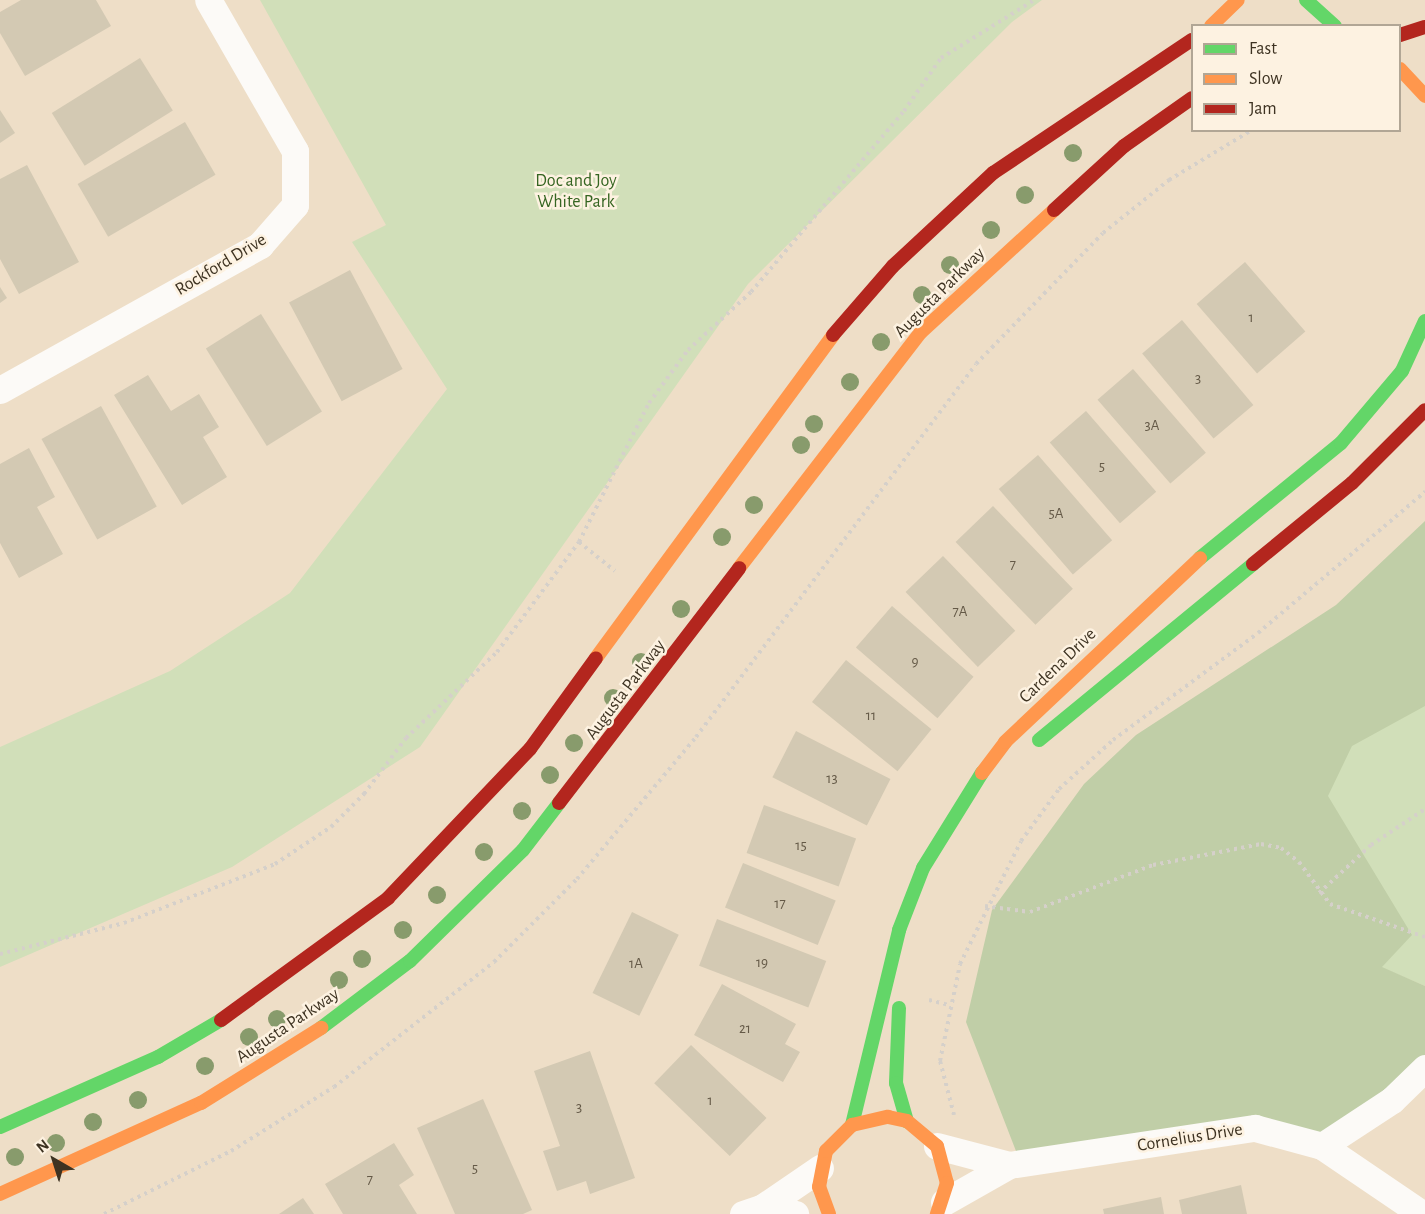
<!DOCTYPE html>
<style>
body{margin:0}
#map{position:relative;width:1425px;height:1214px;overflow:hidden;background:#eedec7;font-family:"Alegreya Sans",sans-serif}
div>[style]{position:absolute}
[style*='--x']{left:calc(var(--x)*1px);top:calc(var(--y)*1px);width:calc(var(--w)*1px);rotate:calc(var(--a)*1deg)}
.green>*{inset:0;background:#d1dfb9}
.forest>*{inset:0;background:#c0cea7}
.building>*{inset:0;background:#d3c9b3;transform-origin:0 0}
.path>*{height:4px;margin-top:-2px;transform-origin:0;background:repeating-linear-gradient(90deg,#d5d0ca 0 3px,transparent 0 7.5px)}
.street>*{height:27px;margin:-13.5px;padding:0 13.5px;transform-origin:13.5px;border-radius:13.5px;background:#fcfaf7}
.fast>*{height:14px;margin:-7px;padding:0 7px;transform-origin:7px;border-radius:7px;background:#63d668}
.slow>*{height:14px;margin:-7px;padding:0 7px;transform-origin:7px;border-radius:7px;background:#ff974d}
.jam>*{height:14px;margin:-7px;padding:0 7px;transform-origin:7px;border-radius:7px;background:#b3261e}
.trees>*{width:18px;height:18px;margin:-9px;border-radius:50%;background:#889b6c}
span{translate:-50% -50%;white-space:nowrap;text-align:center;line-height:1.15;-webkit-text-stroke:5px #fdf2e1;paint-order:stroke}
.number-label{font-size:15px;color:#645947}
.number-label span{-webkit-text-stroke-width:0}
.park-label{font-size:18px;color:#356521}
.street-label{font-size:18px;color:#3e3322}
.legend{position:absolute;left:1191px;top:24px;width:210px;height:108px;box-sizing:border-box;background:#fdf2e1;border:2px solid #b1a695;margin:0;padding:8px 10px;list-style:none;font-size:18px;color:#3e3322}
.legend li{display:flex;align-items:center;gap:12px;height:30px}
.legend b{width:30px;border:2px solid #b1a695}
.north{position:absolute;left:24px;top:1130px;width:60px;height:60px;-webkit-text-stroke:4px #fdf2e1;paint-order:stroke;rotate:321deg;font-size:16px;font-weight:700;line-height:24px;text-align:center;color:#3e3322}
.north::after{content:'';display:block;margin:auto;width:21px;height:27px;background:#3e3322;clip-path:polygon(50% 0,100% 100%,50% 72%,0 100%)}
</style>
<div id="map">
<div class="green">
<div style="clip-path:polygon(260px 0,1042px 0,1012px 22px,748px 284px,420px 747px,232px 867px,0 967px,0 747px,170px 671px,290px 593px,447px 389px,352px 242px,386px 225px)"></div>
<div style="clip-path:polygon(1425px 650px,1425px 986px,1293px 930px,1301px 740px)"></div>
</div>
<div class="forest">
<div style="clip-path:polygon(1425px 521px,1425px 706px,1352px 746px,1328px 796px,1412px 935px,1382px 967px,1425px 986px,1425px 1068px,1322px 1146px,1255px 1128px,1021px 1164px,966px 1022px,992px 910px,1084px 784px,1136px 735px,1336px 605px)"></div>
</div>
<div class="building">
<div style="clip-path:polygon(21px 0,96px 0,111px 26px,25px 76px,0 33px,0 12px)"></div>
<div style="left:140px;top:58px;width:62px;height:104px;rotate:58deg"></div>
<div style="clip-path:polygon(0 110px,15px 133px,0 143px)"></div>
<div style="left:185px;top:122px;width:61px;height:124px;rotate:60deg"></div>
<div style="clip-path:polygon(27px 165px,79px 262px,19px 294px,0 259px,0 179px)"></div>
<div style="left:1245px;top:262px;width:92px;height:64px;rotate:49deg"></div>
<div style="left:350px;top:270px;width:112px;height:69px;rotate:62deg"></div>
<div style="clip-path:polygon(0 287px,7px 298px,0 303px)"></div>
<div style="left:261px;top:314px;width:115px;height:65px;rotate:58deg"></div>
<div style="left:1182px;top:320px;width:111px;height:52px;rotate:50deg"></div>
<div style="left:1133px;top:369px;width:111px;height:47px;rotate:49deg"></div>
<div style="clip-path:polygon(148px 375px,171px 411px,199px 394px,219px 427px,203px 437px,227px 477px,182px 505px,114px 395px)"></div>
<div style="left:101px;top:406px;width:115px;height:68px;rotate:61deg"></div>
<div style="left:1086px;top:411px;width:107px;height:48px;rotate:49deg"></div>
<div style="clip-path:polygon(29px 448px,55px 497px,37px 507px,63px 554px,19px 578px,0 543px,0 464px)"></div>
<div style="left:1038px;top:455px;width:113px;height:52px;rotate:49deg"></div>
<div style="left:993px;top:506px;width:115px;height:52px;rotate:46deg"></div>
<div style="left:943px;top:556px;width:104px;height:52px;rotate:46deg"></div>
<div style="left:892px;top:606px;width:108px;height:55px;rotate:41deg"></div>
<div style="left:846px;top:660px;width:110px;height:54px;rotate:39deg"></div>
<div style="left:796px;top:731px;width:106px;height:52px;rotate:27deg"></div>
<div style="left:764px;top:805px;width:98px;height:51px;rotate:20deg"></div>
<div style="left:743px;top:863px;width:100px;height:48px;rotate:22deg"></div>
<div style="left:632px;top:912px;width:52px;height:90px;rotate:26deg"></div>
<div style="left:717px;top:919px;width:117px;height:50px;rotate:21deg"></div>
<div style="clip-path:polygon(722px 984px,796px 1024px,785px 1044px,800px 1052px,783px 1082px,694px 1035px)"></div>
<div style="left:691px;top:1045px;width:105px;height:53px;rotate:44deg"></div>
<div style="clip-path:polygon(590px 1051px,635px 1178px,590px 1194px,586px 1181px,557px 1191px,543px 1151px,560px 1146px,534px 1071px)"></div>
<div style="clip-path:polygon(483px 1099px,532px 1210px,523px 1214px,455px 1214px,417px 1128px)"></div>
<div style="clip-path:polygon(394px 1143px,414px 1175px,399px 1185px,417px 1214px,343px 1214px,325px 1184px)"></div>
<div style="clip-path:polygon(1241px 1185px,1247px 1214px,1182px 1214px,1179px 1200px)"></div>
<div style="clip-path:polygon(1161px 1197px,1164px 1214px,1104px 1214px,1103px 1209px)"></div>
<div style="clip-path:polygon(303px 1198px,314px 1214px,279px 1214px)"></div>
</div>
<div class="path">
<div style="--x:579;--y:542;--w:156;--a:-63.3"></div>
<div style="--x:649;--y:403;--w:66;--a:-53.7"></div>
<div style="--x:688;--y:350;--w:86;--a:-42.6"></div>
<div style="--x:751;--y:292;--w:237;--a:-49.8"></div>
<div style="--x:904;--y:111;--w:65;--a:-55.1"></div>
<div style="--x:941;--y:58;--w:110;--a:-31.9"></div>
<div style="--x:1319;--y:893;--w:71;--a:-42.7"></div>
<div style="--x:1371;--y:845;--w:65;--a:-33.7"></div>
<div style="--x:985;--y:906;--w:45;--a:7.6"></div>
<div style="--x:1030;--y:912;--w:132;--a:-20.9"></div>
<div style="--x:1153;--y:865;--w:110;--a:-11"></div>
<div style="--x:1261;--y:844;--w:20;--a:11"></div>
<div style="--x:1281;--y:848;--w:23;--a:38"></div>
<div style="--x:1299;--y:862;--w:52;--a:53.6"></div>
<div style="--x:1330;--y:904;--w:101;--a:19.2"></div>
<div style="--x:0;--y:954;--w:128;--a:-14"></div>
<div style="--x:124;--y:923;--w:162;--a:-21.3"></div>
<div style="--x:275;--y:864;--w:67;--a:-33.5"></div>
<div style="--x:331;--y:827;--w:47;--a:-45"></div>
<div style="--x:364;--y:794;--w:70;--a:-53.1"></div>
<div style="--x:406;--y:738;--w:125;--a:-43.4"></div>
<div style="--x:497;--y:652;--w:137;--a:-53.3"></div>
<div style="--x:579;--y:542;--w:46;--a:38.9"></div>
<div style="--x:929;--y:1000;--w:21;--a:14"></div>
<div style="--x:954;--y:1115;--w:56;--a:-104.5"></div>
<div style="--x:940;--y:1061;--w:99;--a:-78.3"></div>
<div style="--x:960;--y:964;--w:137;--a:-63.6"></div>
<div style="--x:1021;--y:841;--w:64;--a:-53.8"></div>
<div style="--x:1059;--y:789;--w:73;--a:-42.2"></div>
<div style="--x:1113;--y:740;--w:180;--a:-36.4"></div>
<div style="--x:1258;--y:633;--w:219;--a:-40.2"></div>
<div style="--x:104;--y:1214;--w:142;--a:-26.4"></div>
<div style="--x:231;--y:1151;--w:121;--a:-31.9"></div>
<div style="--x:334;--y:1087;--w:203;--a:-38"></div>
<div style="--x:494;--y:962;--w:117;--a:-45"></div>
<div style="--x:577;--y:879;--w:185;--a:-50"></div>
<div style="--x:696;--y:737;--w:466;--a:-53.1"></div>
<div style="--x:976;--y:364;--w:182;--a:-45.9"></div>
<div style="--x:1103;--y:233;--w:85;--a:-38.8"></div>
<div style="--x:1169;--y:180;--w:97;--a:-31.1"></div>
</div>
<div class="street">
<div style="--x:0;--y:390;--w:298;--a:-29.1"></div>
<div style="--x:260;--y:245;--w:53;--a:-48.8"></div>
<div style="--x:295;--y:205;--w:54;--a:-90"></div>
<div style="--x:295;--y:151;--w:174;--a:-119.9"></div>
<div style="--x:937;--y:1146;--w:74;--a:14.8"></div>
<div style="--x:1322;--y:1146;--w:84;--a:-33.3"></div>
<div style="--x:1392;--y:1100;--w:46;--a:-44.1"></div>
<div style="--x:944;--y:1202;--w:75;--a:-29.6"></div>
<div style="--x:1009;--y:1165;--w:249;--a:-8.6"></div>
<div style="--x:1255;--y:1128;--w:69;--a:15"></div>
<div style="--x:1322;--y:1146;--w:121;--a:34.2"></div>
<div style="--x:763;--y:1207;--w:33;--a:12"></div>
<div style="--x:743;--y:1214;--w:21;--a:-19"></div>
<div style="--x:763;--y:1207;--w:69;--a:-34.4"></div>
</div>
<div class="fast">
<div style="--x:1306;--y:0;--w:39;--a:42"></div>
<div style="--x:1200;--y:558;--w:182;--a:-39.2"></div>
<div style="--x:1341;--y:443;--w:94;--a:-49.7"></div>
<div style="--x:1402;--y:371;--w:55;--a:-65.3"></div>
<div style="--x:1039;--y:740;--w:277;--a:-39.4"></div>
<div style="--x:899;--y:1008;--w:75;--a:92.3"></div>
<div style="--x:896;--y:1083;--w:40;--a:74"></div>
<div style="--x:321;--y:1028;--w:111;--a:-37"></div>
<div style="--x:410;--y:961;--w:158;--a:-44.5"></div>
<div style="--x:523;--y:850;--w:59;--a:-52.5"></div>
<div style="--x:852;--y:1125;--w:201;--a:-76.4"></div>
<div style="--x:899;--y:930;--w:66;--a:-68.8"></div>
<div style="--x:923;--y:868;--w:112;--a:-58.2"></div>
<div style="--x:0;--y:1127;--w:173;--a:-23.9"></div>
<div style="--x:158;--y:1057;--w:73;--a:-30.4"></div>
</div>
<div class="slow">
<div style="--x:1211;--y:26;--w:37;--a:-44"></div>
<div style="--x:1400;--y:69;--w:37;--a:47"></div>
<div style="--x:739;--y:568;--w:298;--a:-52.4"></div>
<div style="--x:921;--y:332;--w:180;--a:-42.5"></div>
<div style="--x:596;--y:658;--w:401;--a:-53.7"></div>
<div style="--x:982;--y:773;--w:39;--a:-53"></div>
<div style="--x:1005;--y:742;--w:268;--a:-43.3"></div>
<div style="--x:0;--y:1194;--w:221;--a:-24.4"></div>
<div style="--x:201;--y:1103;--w:142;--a:-32"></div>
<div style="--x:829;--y:1214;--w:29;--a:-110"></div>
<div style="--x:819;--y:1187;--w:37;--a:-79"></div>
<div style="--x:826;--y:1151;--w:37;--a:-45"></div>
<div style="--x:852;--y:1125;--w:37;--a:-13"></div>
<div style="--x:888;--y:1117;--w:19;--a:12"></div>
<div style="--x:907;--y:1121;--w:39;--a:40"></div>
<div style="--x:937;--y:1146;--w:38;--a:75"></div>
<div style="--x:947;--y:1183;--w:33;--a:108"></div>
</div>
<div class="jam">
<div style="--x:1400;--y:35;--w:26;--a:-18"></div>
<div style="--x:1054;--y:210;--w:95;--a:-42.4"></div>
<div style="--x:1124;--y:146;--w:83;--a:-35.2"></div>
<div style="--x:833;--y:335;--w:91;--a:-49"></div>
<div style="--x:893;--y:266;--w:137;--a:-42.9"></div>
<div style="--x:993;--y:173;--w:239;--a:-33.8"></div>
<div style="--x:1253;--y:564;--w:128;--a:-39.3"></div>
<div style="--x:1352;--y:483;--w:103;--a:-45"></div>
<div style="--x:559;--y:803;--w:296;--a:-52.5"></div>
<div style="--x:221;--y:1020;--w:207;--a:-36.1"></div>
<div style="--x:388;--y:898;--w:206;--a:-46.4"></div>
<div style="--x:530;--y:749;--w:112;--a:-54"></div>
</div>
<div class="trees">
<div style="left:1073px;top:153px"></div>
<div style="left:1025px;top:195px"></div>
<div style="left:991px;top:230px"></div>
<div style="left:950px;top:265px"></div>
<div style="left:922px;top:295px"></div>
<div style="left:881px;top:342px"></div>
<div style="left:850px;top:382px"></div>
<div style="left:814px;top:424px"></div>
<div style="left:801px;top:445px"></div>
<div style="left:754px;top:505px"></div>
<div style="left:722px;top:537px"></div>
<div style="left:681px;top:609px"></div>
<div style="left:641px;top:662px"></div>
<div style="left:613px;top:698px"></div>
<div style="left:574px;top:743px"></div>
<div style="left:550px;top:775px"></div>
<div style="left:522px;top:811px"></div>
<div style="left:484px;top:852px"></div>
<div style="left:437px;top:895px"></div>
<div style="left:403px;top:930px"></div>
<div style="left:362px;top:959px"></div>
<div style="left:339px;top:980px"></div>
<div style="left:277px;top:1019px"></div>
<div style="left:249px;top:1037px"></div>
<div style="left:205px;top:1066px"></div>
<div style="left:138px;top:1100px"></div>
<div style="left:93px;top:1122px"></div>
<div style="left:56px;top:1143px"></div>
<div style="left:15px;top:1157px"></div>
</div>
<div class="number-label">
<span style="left:1251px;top:318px">1</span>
<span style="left:1198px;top:379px">3</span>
<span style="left:1152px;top:426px">3A</span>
<span style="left:1102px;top:467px">5</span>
<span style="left:1056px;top:514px">5A</span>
<span style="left:1013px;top:565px">7</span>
<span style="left:960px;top:612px">7A</span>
<span style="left:915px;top:662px">9</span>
<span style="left:871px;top:716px">11</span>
<span style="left:832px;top:779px">13</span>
<span style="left:801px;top:846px">15</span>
<span style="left:780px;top:904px">17</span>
<span style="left:762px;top:963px">19</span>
<span style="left:636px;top:964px">1A</span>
<span style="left:745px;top:1029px">21</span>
<span style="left:710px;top:1101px">1</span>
<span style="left:579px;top:1108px">3</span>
<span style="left:475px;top:1169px">5</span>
<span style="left:370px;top:1180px">7</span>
</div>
<div class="park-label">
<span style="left:576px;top:192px">Doc and Joy<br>White Park</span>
</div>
<div class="street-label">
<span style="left:221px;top:265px;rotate:-31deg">Rockford Drive</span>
<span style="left:940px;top:293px;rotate:-45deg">Augusta Parkway</span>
<span style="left:1058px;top:666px;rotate:-44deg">Cardena Drive</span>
<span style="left:626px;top:690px;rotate:-53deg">Augusta Parkway</span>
<span style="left:288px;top:1026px;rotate:-34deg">Augusta Parkway</span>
<span style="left:1190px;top:1138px;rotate:-9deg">Cornelius Drive</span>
</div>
<ul class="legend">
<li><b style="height:8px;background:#63d668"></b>Fast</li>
<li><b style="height:8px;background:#ff974d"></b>Slow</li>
<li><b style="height:8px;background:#b3261e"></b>Jam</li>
</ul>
<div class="north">N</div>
</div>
